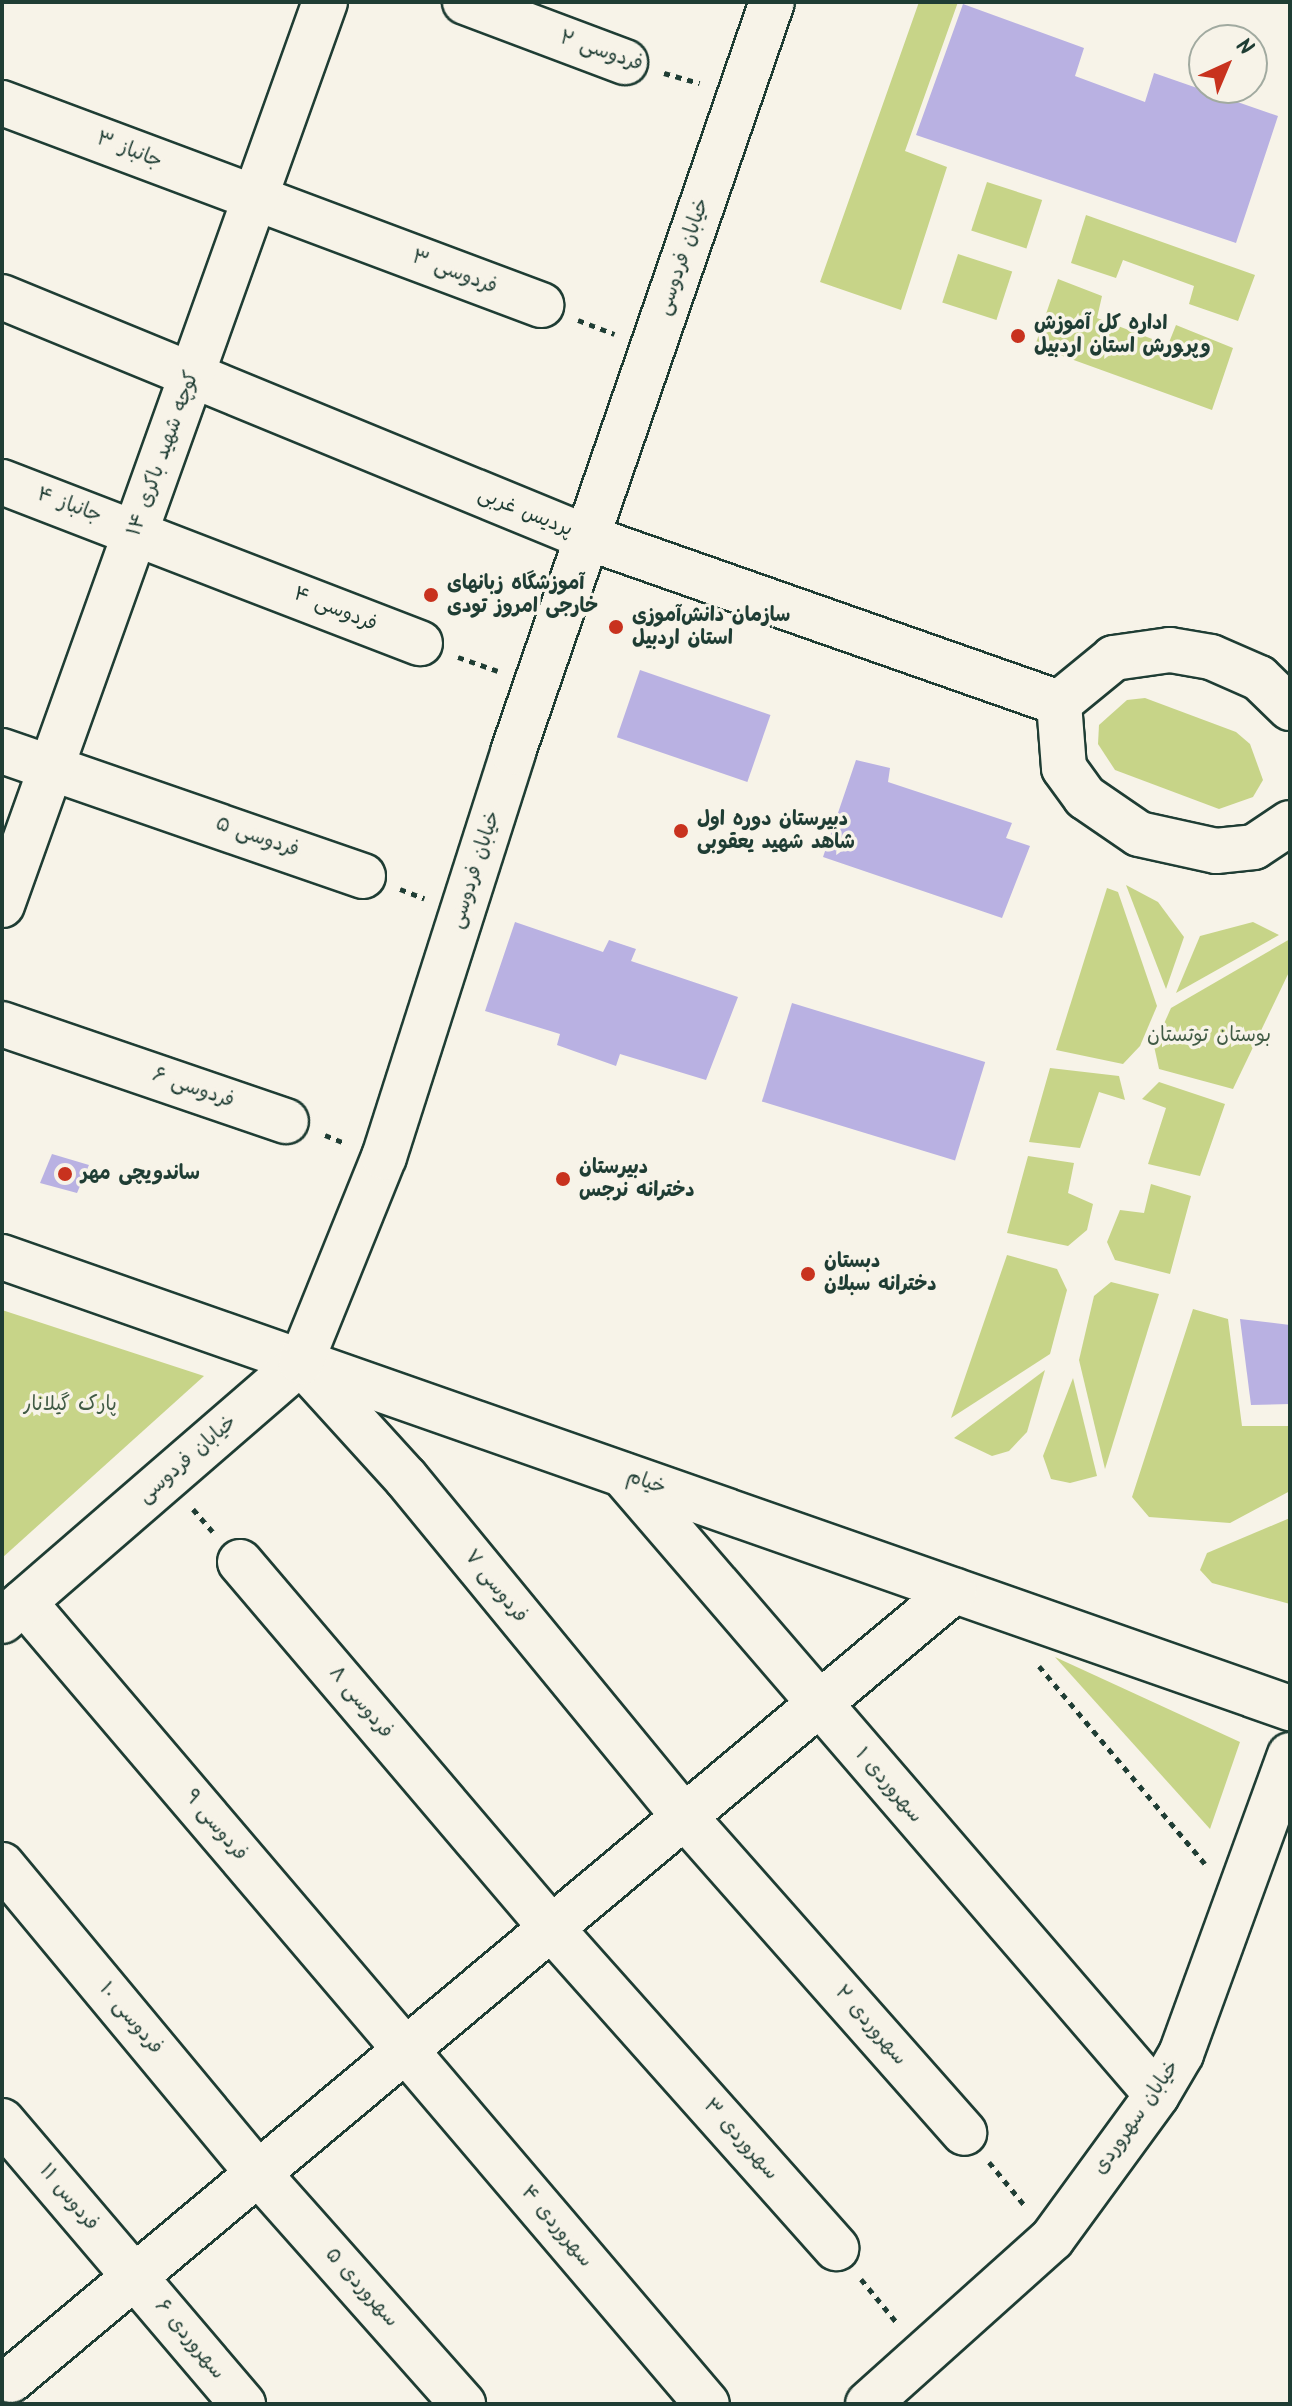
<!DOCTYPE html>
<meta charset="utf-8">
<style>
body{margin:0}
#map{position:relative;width:1292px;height:2406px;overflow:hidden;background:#f7f3e8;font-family:Kalam,"Playpen Sans Arabic",sans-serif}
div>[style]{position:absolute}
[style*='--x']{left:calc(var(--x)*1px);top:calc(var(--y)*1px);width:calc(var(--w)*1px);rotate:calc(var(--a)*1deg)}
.green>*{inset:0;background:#c7d488;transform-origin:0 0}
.building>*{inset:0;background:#b9b1e2;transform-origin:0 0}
.path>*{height:5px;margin-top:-2.5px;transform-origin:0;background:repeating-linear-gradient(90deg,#1f3d34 0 6px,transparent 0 12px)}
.roads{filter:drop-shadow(2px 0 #1f3d34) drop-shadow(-2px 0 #1f3d34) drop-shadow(0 2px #1f3d34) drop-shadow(0 -2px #1f3d34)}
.minor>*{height:44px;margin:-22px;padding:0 22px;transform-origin:22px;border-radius:22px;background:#f7f3e8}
.dots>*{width:22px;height:22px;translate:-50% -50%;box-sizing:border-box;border:4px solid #f7f3e8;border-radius:50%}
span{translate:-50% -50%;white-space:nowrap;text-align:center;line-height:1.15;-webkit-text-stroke:7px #f7f3e8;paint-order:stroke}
.street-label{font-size:20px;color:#1f3d34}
.poi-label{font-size:20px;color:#1f3d34;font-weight:700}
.left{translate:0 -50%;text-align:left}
.park-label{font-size:20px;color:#415b45}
.frame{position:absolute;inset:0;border:4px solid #1f3d34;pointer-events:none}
.north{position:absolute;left:1188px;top:24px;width:80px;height:80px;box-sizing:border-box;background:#f7f3e8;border:2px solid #a1aaa0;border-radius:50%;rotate:44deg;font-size:22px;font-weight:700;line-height:32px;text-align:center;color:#1f3d34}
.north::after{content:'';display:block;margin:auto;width:28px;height:36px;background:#c8321e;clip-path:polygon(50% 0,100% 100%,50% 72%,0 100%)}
</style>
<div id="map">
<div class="green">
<div style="clip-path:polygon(919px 2px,958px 2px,905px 151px,947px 167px,901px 310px,820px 282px)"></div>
<div style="left:987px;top:182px;width:58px;height:51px;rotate:18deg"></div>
<div style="clip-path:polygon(1086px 215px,1255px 275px,1238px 321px,1189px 304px,1194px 286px,1123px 260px,1116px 278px,1071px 263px)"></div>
<div style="left:958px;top:254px;width:57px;height:51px;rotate:18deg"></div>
<div style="clip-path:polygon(1058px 279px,1102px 296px,1097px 318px,1168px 345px,1176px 325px,1233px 348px,1212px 410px,1035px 346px)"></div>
<div style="clip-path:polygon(1145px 698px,1236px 732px,1250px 744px,1263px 780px,1253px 797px,1219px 809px,1115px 770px,1098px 744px,1099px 725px,1127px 700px)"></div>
<div style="clip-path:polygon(1126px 885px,1158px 902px,1184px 937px,1166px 989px)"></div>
<div style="clip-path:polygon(1107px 888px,1118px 892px,1157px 1006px,1140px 1046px,1123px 1064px,1056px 1050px)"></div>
<div style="clip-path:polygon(1253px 922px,1279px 935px,1176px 993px,1200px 936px)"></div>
<div style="clip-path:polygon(1290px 939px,1290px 970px,1233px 1089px,1159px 1069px,1154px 1046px,1171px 1008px)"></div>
<div style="clip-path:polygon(1050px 1068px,1119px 1076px,1125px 1100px,1099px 1092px,1080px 1148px,1029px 1142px)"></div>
<div style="clip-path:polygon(1159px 1082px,1225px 1104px,1200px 1176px,1148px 1164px,1166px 1108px,1142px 1099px)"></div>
<div style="clip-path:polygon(1028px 1156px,1074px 1163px,1068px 1193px,1093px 1204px,1087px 1230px,1068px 1246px,1007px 1233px)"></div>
<div style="clip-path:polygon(1151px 1184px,1191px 1196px,1170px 1274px,1115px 1260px,1107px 1242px,1120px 1210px,1144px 1213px)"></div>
<div style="clip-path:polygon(1007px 1255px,1057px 1269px,1067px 1290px,1050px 1354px,951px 1418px)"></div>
<div style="clip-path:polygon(1111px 1282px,1159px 1294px,1105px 1469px,1079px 1360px,1094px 1296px)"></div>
<div style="clip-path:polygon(1193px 1309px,1228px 1319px,1242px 1426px,1290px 1426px,1290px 1491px,1230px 1523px,1149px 1517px,1132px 1497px)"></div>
<div style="clip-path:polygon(2px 1310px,204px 1376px,2px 1558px)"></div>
<div style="clip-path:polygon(1045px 1370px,1027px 1432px,1009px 1451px,992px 1456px,954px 1438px)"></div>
<div style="clip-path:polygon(1073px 1378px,1097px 1476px,1070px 1483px,1051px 1479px,1043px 1456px)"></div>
<div style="clip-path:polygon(1290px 1518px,1290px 1604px,1212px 1583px,1200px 1570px,1207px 1553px)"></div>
<div style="clip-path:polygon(1055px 1657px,1240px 1742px,1210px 1829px)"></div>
</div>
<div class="building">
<div style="clip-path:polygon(963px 4px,1084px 48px,1075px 76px,1145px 102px,1154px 73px,1278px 116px,1236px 243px,916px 135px)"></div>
<div style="left:640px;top:670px;width:138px;height:71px;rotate:19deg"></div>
<div style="clip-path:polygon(856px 760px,890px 768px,888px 782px,1012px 823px,1006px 838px,1030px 846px,1002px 918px,823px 857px)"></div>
<div style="clip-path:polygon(515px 922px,603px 952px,609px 940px,636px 949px,631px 961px,738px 997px,706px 1080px,620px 1054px,616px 1066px,557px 1045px,560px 1034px,485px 1011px)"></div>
<div style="left:792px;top:1003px;width:202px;height:103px;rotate:17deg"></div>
<div style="clip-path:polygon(52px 1154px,89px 1165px,77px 1193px,40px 1183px)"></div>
<div style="clip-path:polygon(1240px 1319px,1290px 1325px,1290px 1404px,1251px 1405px)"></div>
</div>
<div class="path">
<div style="--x:664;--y:73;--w:37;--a:16"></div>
<div style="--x:578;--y:320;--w:39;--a:21"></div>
<div style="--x:458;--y:657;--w:42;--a:19.3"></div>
<div style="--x:400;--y:889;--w:26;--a:21"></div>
<div style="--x:325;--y:1135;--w:22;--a:22"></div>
<div style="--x:193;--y:1509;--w:30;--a:49"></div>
<div style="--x:1039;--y:1666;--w:258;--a:50"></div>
<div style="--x:989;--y:2162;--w:58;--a:50.6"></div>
<div style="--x:861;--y:2279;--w:58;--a:50.6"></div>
</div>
<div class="roads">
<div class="minor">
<div style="--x:465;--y:2;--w:171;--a:20.6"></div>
<div style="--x:2;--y:103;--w:576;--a:20.54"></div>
<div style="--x:2;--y:297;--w:631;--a:22.34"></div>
<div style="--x:586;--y:537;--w:501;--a:19.34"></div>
<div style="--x:2;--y:482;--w:448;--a:21.1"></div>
<div style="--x:1290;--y:708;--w:43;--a:-135.9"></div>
<div style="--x:1259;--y:678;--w:52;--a:-156.4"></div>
<div style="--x:1211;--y:657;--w:42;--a:-170.3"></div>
<div style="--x:1170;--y:650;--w:57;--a:171.9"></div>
<div style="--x:1114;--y:658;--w:71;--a:140.7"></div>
<div style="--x:1059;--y:703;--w:65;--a:85.6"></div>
<div style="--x:1064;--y:768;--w:36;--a:54"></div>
<div style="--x:1085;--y:797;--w:65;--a:34.4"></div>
<div style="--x:1139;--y:834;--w:79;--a:12.4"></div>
<div style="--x:1216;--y:851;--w:38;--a:-6"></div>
<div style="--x:1254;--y:847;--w:43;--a:-33.7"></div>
<div style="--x:2;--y:751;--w:382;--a:19.1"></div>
<div style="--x:2;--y:905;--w:959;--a:-70.32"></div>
<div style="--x:2;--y:1024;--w:300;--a:18.9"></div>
<div style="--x:2;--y:1257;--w:1365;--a:19.3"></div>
<div style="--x:305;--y:1367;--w:150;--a:47.7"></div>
<div style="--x:406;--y:1478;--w:438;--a:50.6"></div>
<div style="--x:684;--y:1816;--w:423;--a:48.5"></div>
<div style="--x:623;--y:1475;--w:818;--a:49.26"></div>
<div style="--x:240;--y:1562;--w:480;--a:49.6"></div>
<div style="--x:551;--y:1928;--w:429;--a:48.3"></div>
<div style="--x:24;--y:1602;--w:1053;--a:49.58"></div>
<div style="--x:2;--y:1621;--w:396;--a:-40.9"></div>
<div style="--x:301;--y:1362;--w:221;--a:-68"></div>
<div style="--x:384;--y:1157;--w:425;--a:-72.3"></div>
<div style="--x:513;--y:752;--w:793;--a:-70.95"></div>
<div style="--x:2;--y:1865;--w:400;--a:50.3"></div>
<div style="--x:258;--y:2173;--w:309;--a:48.4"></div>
<div style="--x:2;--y:2121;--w:372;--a:49.6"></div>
<div style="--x:11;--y:2380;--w:1230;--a:-39.92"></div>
<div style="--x:868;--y:2404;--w:247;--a:-41.9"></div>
<div style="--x:1052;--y:2239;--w:178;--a:-53.9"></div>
<div style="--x:1157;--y:2095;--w:48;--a:-59.7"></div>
<div style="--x:1181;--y:2054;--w:318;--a:-70"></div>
</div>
</div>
<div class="dots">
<div style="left:1018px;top:336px;background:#c8321e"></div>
<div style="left:431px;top:595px;background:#c8321e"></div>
<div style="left:616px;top:627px;background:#c8321e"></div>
<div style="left:681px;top:831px;background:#c8321e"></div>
<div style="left:65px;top:1174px;background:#c8321e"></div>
<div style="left:563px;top:1179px;background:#c8321e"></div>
<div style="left:808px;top:1274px;background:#c8321e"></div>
</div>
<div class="street-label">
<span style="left:601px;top:52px;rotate:19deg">فردوسی ۲</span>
<span style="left:129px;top:151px;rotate:21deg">جانباز ۳</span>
<span style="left:684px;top:257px;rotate:-71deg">خیابان فردوسی</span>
<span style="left:454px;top:273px;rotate:21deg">فردوسی ۳</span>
<span style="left:164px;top:454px;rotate:-70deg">کوچه شهید باکری ۱۴</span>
<span style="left:69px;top:506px;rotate:20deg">جانباز ۴</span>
<span style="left:525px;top:513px;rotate:22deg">پردیس غربی</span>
<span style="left:335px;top:610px;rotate:22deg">فردوسی ۴</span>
<span style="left:257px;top:838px;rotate:19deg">فردوسی ۵</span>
<span style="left:476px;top:870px;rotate:-72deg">خیابان فردوسی</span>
<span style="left:193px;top:1089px;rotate:19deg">فردوسی ۶</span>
<span style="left:188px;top:1460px;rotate:-41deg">خیابان فردوسی</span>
<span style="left:646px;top:1483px;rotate:19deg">خیام</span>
<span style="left:495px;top:1587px;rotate:51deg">فردوسی ۷</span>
<span style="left:360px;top:1703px;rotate:50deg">فردوسی ۸</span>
<span style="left:888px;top:1786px;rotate:49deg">سهروردی ۱</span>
<span style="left:215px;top:1826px;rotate:50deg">فردوسی ۹</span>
<span style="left:130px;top:2019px;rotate:50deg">فردوسی ۱۰</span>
<span style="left:870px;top:2026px;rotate:49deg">سهروردی ۲</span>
<span style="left:1137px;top:2118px;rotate:-55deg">خیابان سهروردی</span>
<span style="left:740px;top:2140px;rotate:48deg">سهروردی ۳</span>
<span style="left:68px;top:2198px;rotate:50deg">فردوس ۱۱</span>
<span style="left:556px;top:2227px;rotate:50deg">سهروردی ۴</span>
<span style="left:361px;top:2288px;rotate:48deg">سهروردی ۵</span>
<span style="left:189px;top:2340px;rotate:50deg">سهروردی ۶</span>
</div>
<div class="poi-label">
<span class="left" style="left:1034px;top:336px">اداره کل آموزش<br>وپرورش استان اردبیل</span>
<span class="left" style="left:447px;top:596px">آموزشگاه زبانهای<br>خارجی امروز تودی</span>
<span class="left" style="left:632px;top:628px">سازمان دانش‌آموزی<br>استان اردبیل</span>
<span class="left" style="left:697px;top:832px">دبیرستان دوره اول<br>شاهد شهید یعقوبی</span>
<span class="left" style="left:579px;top:1180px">دبیرستان<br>دخترانه نرجس</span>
<span class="left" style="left:81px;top:1174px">ساندویچی مهر</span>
<span class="left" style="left:824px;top:1274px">دبستان<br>دخترانه سبلان</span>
</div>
<div class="park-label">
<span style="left:1209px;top:1036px">بوستان توتستان</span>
<span style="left:70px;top:1405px">پارک گیلانار</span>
</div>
<div class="frame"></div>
<div class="north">N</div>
</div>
